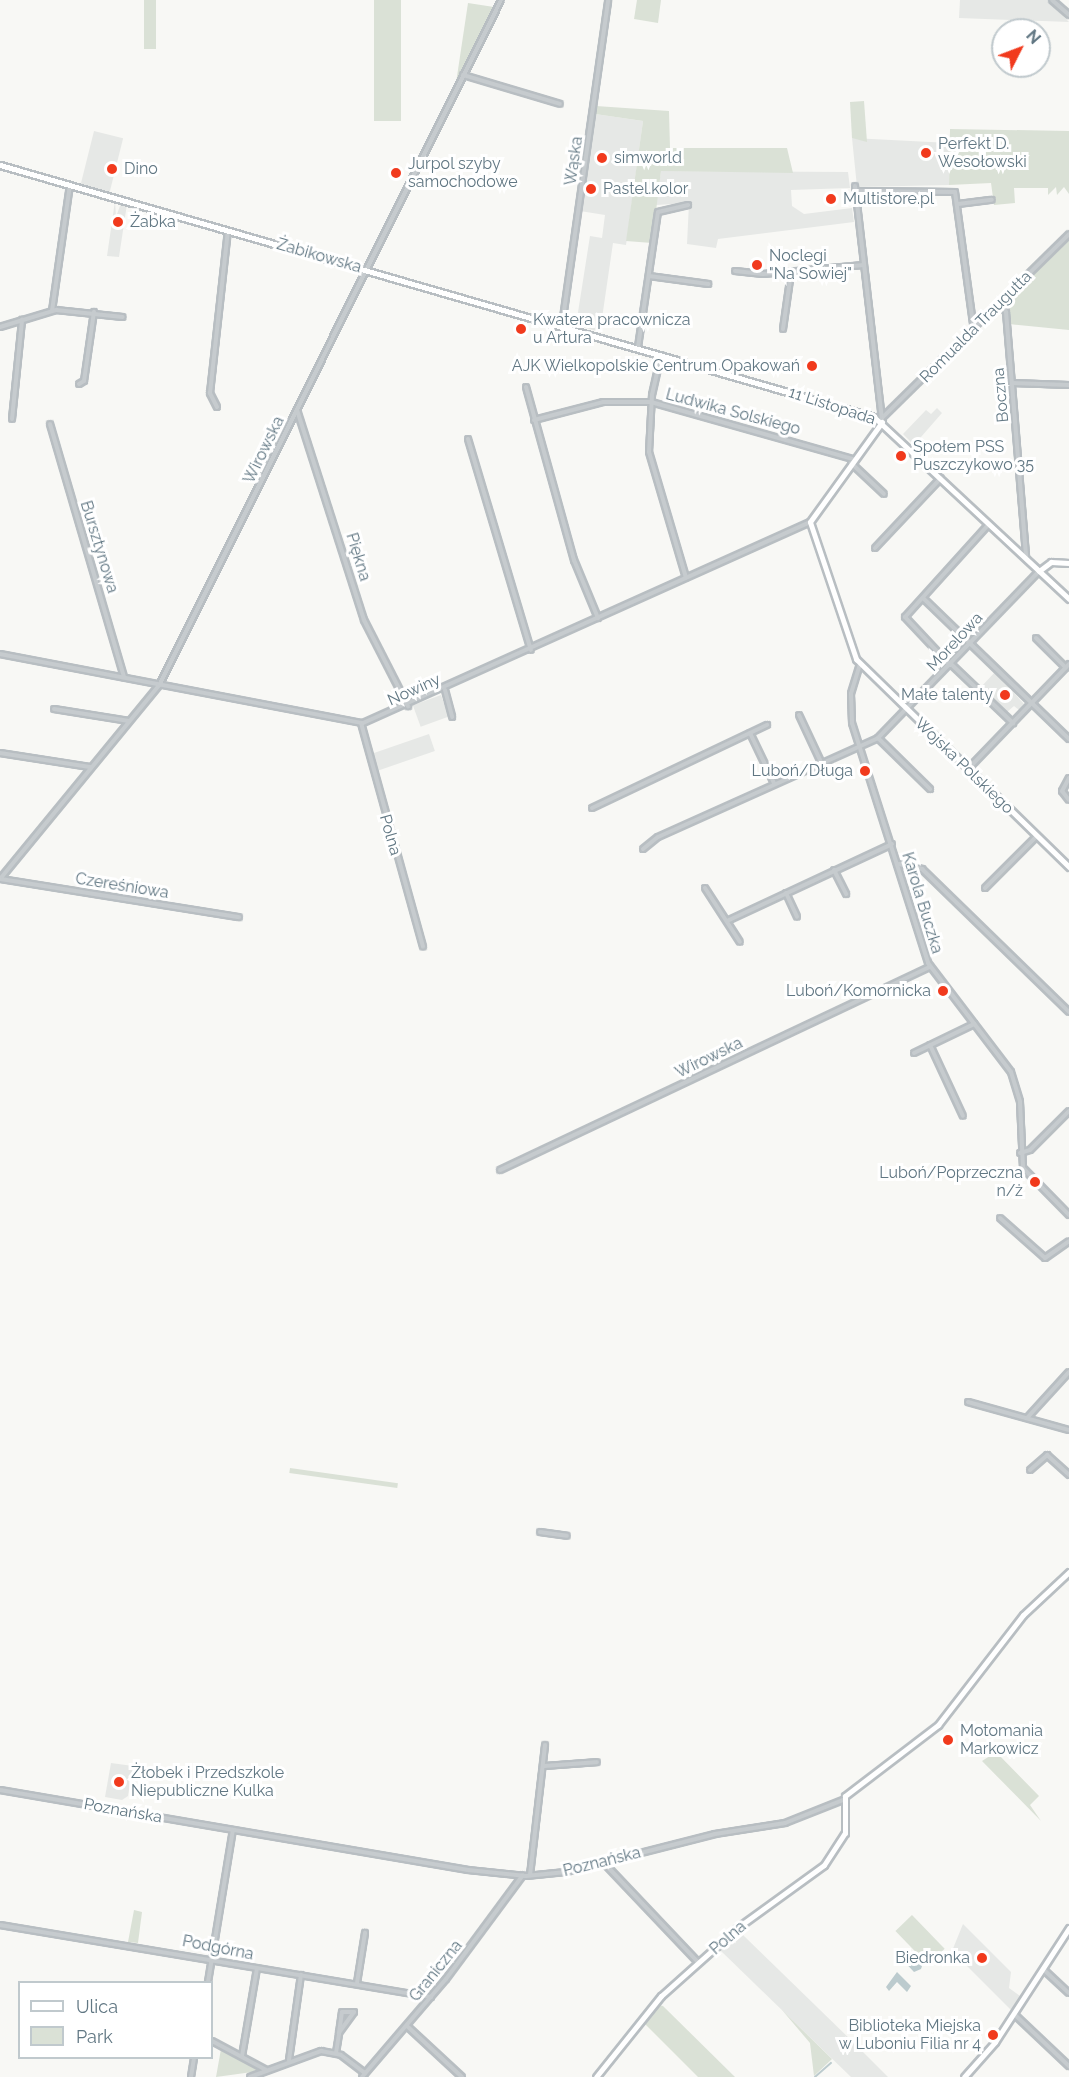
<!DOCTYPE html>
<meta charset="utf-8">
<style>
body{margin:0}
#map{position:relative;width:1069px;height:2077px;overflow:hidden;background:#f8f8f5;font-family:Raleway,sans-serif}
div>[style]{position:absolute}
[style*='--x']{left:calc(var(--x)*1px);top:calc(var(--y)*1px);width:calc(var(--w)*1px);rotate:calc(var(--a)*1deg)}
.built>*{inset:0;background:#e6e8e6;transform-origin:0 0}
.green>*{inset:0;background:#dae1d6;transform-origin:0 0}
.water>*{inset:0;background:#bccbce}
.stream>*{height:1.5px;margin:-0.75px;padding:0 0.75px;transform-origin:0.75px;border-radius:0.75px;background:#bccbce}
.roads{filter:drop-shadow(2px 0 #b8bec2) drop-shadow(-2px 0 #b8bec2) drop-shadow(0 2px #b8bec2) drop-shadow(0 -2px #b8bec2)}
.street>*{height:4px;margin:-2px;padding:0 2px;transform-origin:2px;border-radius:2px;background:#c6cbce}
.secondary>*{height:5px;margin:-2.5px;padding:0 2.5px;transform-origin:2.5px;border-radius:2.5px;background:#fff}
.dots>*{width:16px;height:16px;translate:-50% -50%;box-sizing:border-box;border:3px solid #fff;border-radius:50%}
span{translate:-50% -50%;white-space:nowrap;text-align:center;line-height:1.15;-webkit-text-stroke:6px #fff;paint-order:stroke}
.poi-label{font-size:16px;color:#617783}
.left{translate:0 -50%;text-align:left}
.right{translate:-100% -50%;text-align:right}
.street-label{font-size:16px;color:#617783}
.legend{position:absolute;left:18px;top:1981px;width:195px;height:78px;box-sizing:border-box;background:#fff;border:2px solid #c0c9cd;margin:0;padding:8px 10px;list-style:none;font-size:18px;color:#617783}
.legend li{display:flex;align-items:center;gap:12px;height:30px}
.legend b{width:30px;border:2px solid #c0c9cd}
.north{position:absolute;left:991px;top:18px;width:60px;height:60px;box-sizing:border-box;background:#fff;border:2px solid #c0c9cd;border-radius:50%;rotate:48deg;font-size:16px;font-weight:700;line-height:24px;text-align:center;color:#617783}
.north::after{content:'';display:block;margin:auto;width:21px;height:27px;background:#f13a1d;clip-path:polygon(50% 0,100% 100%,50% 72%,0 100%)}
</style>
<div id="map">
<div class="built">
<div style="clip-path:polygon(960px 0,1047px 0,1069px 22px,959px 18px)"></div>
<div style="clip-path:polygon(595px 114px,643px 121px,626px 245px,613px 243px,600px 332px,576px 325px,590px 236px,602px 238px,605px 215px,580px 211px)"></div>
<div style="left:94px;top:131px;width:30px;height:56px;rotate:14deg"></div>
<div style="clip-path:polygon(852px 138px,950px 143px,949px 185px,857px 187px)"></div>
<div style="clip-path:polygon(661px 171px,848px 172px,850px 188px,791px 190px,792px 206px,804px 214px,852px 208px,854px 222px,718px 239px,716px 248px,687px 244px,689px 203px,656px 205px)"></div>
<div style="clip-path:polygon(115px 201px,116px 217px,121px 203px,127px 204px,119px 257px,107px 256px)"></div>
<div style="clip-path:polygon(937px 408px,942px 413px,914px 445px,903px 434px,926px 410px,931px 414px)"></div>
<div style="clip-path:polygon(995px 672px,1024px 704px,1019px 710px,1014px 706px,1007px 712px,981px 687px)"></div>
<div style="left:441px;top:695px;width:23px;height:30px;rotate:70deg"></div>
<div style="left:429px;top:734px;width:18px;height:62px;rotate:71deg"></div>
<div style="clip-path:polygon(111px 1763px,133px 1766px,128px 1796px,122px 1800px,105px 1797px)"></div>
<div style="clip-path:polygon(963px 1924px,1011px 1972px,1009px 1988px,1020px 1996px,1011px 2010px,952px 1951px)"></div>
<div style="clip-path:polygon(743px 1935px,854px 2043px,888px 2077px,851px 2077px,720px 1950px)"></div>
</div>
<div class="green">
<div style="left:144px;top:0;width:12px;height:49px"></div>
<div style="left:374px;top:0;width:27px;height:121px"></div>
<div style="clip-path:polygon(637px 0,661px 0,658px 23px,634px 19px)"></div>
<div style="clip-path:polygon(468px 3px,494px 7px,456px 83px)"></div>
<div style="clip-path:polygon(864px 101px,867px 142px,852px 138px,850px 102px)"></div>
<div style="clip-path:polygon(596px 106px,669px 111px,670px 148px,787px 148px,793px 173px,661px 171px,652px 243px,626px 241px,643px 121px,595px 114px)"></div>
<div style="clip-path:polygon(950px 129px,1069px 131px,1069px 194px,1064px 187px,1057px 195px,1056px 187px,1048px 195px,1048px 188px,1014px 188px,1015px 203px,994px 205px,991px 183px,949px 185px)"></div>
<div style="clip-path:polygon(1069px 239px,1069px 330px,1009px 324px,1003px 304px)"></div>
<div style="left:290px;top:1468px;width:109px;height:5px;rotate:8deg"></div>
<div style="clip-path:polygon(996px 1752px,1039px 1796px,1030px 1805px,1041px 1821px,982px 1761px)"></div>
<div style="clip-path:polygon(134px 1910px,142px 1912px,138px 1943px,128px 1942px)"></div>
<div style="left:912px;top:1915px;width:47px;height:23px;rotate:46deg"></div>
<div style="clip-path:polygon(659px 2005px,663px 2006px,735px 2077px,698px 2077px,643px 2022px)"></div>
<div style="clip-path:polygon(782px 2010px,832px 2059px,814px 2076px,810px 2043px)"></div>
<div style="clip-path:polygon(215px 2045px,258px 2068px,259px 2071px,216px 2077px,221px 2049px)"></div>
</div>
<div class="water">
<div style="clip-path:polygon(906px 1951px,922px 1966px,921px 1969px,914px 1972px,898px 1955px)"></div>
<div style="clip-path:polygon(897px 1972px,911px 1986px,907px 1992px,897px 1982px,889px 1991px,886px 1987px)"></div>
</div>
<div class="stream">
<div style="--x:815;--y:2077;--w:21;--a:-41"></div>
</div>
<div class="roads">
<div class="street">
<div style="--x:1052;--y:0;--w:23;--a:41"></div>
<div style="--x:463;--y:75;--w:101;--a:16.6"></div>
<div style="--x:855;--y:186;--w:235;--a:83.4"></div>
<div style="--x:855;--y:191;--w:100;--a:0.6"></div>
<div style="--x:955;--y:192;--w:139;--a:82.2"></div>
<div style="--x:958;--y:204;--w:34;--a:-7"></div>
<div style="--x:735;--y:271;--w:28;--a:6"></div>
<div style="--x:763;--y:274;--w:101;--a:-5.1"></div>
<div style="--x:649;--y:276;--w:60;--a:7.7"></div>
<div style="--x:1000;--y:303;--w:11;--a:56"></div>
<div style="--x:1006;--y:312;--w:246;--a:85.3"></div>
<div style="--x:52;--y:311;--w:127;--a:-81.9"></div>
<div style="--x:562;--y:325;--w:328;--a:-81.9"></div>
<div style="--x:0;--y:327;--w:59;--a:-16.9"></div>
<div style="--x:56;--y:310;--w:67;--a:6"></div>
<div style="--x:783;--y:329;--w:57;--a:-81.9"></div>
<div style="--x:638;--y:347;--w:136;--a:-81.6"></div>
<div style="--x:658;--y:212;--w:31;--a:-13"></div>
<div style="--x:661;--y:355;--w:41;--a:102.7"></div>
<div style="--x:652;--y:395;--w:57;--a:93"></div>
<div style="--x:649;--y:452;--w:131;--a:73.6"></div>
<div style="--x:1012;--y:383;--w:57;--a:2"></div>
<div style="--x:79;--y:384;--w:6;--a:-31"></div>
<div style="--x:84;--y:381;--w:70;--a:-81.8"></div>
<div style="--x:526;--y:387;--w:180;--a:74.5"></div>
<div style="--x:574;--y:560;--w:63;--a:67.5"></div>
<div style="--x:217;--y:407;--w:16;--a:-117"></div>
<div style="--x:210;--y:393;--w:163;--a:-83.7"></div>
<div style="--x:297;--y:410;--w:220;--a:72.3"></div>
<div style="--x:364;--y:620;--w:97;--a:62.9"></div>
<div style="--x:883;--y:417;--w:261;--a:-44.5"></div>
<div style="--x:12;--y:419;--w:100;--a:-84.2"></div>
<div style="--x:534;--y:420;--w:71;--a:-14.6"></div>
<div style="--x:603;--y:402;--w:48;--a:0"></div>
<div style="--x:651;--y:402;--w:210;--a:15.8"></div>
<div style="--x:50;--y:424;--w:264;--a:73.7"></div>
<div style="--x:468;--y:439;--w:220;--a:73.4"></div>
<div style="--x:851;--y:463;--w:45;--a:43.2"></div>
<div style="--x:875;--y:548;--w:96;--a:-46.7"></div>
<div style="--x:923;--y:598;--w:203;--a:44"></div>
<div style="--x:1036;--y:638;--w:42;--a:45"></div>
<div style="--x:0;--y:654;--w:369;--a:10.8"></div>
<div style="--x:363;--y:723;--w:490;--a:-24.2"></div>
<div style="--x:860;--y:664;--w:31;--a:107"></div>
<div style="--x:851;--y:694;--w:29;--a:88"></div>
<div style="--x:852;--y:723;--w:252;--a:72.4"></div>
<div style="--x:928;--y:963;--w:137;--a:52.7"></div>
<div style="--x:1011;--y:1072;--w:31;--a:73"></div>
<div style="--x:1020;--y:1102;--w:66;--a:87.4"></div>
<div style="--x:1023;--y:1168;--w:66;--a:45.6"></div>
<div style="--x:951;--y:664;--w:86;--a:43.6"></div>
<div style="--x:950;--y:665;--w:66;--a:-133.2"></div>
<div style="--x:905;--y:617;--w:125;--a:-47.9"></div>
<div style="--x:445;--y:690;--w:28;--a:75"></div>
<div style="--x:54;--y:709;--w:76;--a:9.1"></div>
<div style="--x:799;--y:715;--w:52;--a:64.9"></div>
<div style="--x:361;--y:723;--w:232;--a:74.5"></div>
<div style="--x:750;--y:733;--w:55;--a:64.4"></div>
<div style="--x:878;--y:738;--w:73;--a:44.4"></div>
<div style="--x:0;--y:753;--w:91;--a:8.8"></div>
<div style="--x:968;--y:769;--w:146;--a:-46.1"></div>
<div style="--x:1069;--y:778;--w:15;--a:118"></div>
<div style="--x:1062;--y:791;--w:11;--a:52"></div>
<div style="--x:592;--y:808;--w:194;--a:-25.4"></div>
<div style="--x:643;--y:849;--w:19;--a:-39"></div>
<div style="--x:658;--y:837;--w:241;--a:-24.2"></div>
<div style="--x:878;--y:738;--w:232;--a:-46"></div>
<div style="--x:899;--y:864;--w:24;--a:12"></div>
<div style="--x:922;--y:869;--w:205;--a:44.2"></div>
<div style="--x:834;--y:870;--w:27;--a:63"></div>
<div style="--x:0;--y:879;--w:252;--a:-50.6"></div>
<div style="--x:160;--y:684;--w:764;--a:-63.5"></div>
<div style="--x:1;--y:879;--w:241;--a:9.1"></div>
<div style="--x:705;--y:888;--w:64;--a:57.1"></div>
<div style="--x:985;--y:888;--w:74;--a:-45"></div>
<div style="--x:786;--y:893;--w:26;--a:65"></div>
<div style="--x:727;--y:921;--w:182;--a:-25"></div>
<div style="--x:930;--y:1045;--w:78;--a:65.1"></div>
<div style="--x:914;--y:1053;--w:67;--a:-25.8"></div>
<div style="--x:1020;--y:1153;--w:10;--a:-17"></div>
<div style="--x:1030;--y:1150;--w:55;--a:-45"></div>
<div style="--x:500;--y:1170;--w:476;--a:-25.3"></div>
<div style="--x:1000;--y:1218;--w:60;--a:41.6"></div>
<div style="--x:1045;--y:1258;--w:29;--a:-35"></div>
<div style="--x:968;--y:1402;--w:105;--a:15.5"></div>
<div style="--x:1027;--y:1418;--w:62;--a:-47.6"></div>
<div style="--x:1030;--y:1470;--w:23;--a:-41"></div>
<div style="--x:1047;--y:1455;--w:30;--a:42"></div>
<div style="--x:540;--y:1532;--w:27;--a:8"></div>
<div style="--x:543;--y:1766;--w:54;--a:-4.2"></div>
<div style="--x:0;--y:1790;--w:475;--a:9.7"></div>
<div style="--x:468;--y:1870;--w:58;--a:5.9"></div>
<div style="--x:526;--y:1876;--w:40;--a:-5.7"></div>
<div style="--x:566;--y:1872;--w:154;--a:-14.3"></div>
<div style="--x:715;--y:1834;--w:71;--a:-8.9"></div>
<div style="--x:785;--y:1823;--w:62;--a:-21.6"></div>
<div style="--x:603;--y:1862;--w:139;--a:46.5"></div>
<div style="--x:530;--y:1875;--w:131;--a:-83.4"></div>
<div style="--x:0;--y:1925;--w:437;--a:9.5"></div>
<div style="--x:1043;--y:1969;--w:35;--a:43"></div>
<div style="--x:208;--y:1982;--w:154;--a:-80.7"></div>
<div style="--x:357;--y:1983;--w:51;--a:-80.9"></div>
<div style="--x:1014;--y:2014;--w:76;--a:43.4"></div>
<div style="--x:407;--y:2026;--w:75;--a:42.8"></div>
<div style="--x:212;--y:2041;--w:61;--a:28.2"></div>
<div style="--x:336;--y:2053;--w:20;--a:-81"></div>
<div style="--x:339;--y:2033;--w:21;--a:-82"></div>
<div style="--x:342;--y:2012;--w:12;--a:0"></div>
<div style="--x:354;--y:2012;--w:26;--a:126"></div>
<div style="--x:242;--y:2056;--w:89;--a:-80.3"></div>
<div style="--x:289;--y:2060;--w:86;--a:-82"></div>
<div style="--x:191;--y:2077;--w:19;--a:-81"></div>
<div style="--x:250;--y:2077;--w:76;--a:-20.1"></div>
<div style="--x:321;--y:2051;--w:20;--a:11"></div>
<div style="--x:341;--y:2055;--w:30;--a:37"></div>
<div style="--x:362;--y:2077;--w:129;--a:-49.4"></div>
<div style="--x:446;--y:1979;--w:129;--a:-53.5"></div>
</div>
<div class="secondary">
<div style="--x:0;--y:165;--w:910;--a:16.08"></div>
<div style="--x:874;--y:417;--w:267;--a:43"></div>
<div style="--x:882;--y:422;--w:123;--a:125.8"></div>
<div style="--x:810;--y:522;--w:145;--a:71.4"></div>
<div style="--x:856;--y:659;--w:298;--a:44.3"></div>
<div style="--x:1039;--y:571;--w:15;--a:-37"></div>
<div style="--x:1051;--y:562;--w:18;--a:3"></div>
<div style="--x:596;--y:2077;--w:104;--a:-51.3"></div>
<div style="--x:661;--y:1996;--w:102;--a:-41.8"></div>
<div style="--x:737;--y:1928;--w:107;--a:-35.9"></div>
<div style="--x:824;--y:1865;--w:38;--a:-57"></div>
<div style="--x:845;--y:1833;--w:37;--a:-90"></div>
<div style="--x:845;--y:1796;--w:117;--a:-37.4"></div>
<div style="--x:938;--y:1725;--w:139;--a:-52.3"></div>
<div style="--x:1023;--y:1615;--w:63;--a:-43.1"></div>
<div style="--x:964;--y:2077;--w:47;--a:-48.5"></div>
<div style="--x:995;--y:2042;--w:136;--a:-57"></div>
</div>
</div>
<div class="dots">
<div style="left:926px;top:153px;background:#f13a1d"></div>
<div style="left:602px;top:158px;background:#f13a1d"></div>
<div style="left:112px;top:169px;background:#f13a1d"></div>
<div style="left:396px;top:173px;background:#f13a1d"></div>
<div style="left:591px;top:189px;background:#f13a1d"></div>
<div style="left:831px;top:199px;background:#f13a1d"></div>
<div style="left:118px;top:222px;background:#f13a1d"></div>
<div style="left:757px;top:265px;background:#f13a1d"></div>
<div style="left:521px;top:329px;background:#f13a1d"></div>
<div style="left:812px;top:366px;background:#f13a1d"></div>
<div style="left:901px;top:456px;background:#f13a1d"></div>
<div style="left:1005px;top:695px;background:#f13a1d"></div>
<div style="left:865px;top:771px;background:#f13a1d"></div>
<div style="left:943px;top:991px;background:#f13a1d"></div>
<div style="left:1035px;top:1182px;background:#f13a1d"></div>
<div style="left:948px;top:1740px;background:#f13a1d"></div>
<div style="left:119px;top:1782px;background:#f13a1d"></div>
<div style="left:982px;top:1958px;background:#f13a1d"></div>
<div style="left:993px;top:2035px;background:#f13a1d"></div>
</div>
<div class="poi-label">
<span class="left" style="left:938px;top:153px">Perfekt D.<br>Wesołowski</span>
<span class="left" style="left:614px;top:158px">simworld</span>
<span class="left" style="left:408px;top:173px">Jurpol szyby<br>samochodowe</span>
<span class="left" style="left:124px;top:169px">Dino</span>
<span class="left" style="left:603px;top:189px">Pastel.kolor</span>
<span class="left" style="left:843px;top:199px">Multistore.pl</span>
<span class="left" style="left:130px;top:222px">Żabka</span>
<span class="left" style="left:769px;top:265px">Noclegi<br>"Na Sowiej"</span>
<span class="left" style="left:533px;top:329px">Kwatera pracownicza<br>u Artura</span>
<span class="right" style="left:800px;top:366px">AJK Wielkopolskie Centrum Opakowań</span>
<span class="left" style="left:913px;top:456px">Społem PSS<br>Puszczykowo 35</span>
<span class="right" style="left:993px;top:695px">Małe talenty</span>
<span class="right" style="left:853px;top:771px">Luboń/Długa</span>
<span class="right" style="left:931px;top:991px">Luboń/Komornicka</span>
<span class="right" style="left:1023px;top:1182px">Luboń/Poprzeczna<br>n/ż</span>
<span class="left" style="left:960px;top:1740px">Motomania<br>Markowicz</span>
<span class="left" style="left:131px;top:1782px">Żłobek i Przedszkole<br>Niepubliczne Kulka</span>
<span class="right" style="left:970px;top:1958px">Biedronka</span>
<span class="right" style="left:981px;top:2035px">Biblioteka Miejska<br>w Luboniu Filia nr 4</span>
</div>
<div class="street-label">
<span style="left:574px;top:161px;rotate:-82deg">Wąska</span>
<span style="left:319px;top:256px;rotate:16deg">Żabikowska</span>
<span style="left:976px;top:327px;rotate:-45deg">Romualda Traugutta</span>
<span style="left:1001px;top:395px;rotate:-95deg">Boczna</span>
<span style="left:832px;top:406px;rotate:18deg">11 Listopada</span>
<span style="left:733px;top:412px;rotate:15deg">Ludwika Solskiego</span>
<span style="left:264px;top:450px;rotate:-64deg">Wirowska</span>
<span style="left:99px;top:547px;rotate:73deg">Bursztynowa</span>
<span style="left:358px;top:557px;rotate:73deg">Piękna</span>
<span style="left:955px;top:642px;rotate:-47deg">Morelowa</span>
<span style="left:414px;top:690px;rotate:-24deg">Nowiny</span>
<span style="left:964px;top:766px;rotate:44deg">Wojska Polskiego</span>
<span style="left:390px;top:835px;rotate:74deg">Polna</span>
<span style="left:122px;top:886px;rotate:9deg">Czereśniowa</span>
<span style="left:922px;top:903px;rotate:73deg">Karola Buczka</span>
<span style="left:709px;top:1058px;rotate:-26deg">Wirowska</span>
<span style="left:123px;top:1811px;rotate:10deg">Poznańska</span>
<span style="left:602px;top:1862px;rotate:-14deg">Poznańska</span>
<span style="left:728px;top:1938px;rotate:-41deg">Polna</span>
<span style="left:218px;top:1948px;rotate:11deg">Podgórna</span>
<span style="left:436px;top:1971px;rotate:-51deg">Graniczna</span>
</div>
<ul class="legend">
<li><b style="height:8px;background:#fff"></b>Ulica</li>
<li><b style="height:16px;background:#dae1d6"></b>Park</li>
</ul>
<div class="north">N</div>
</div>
